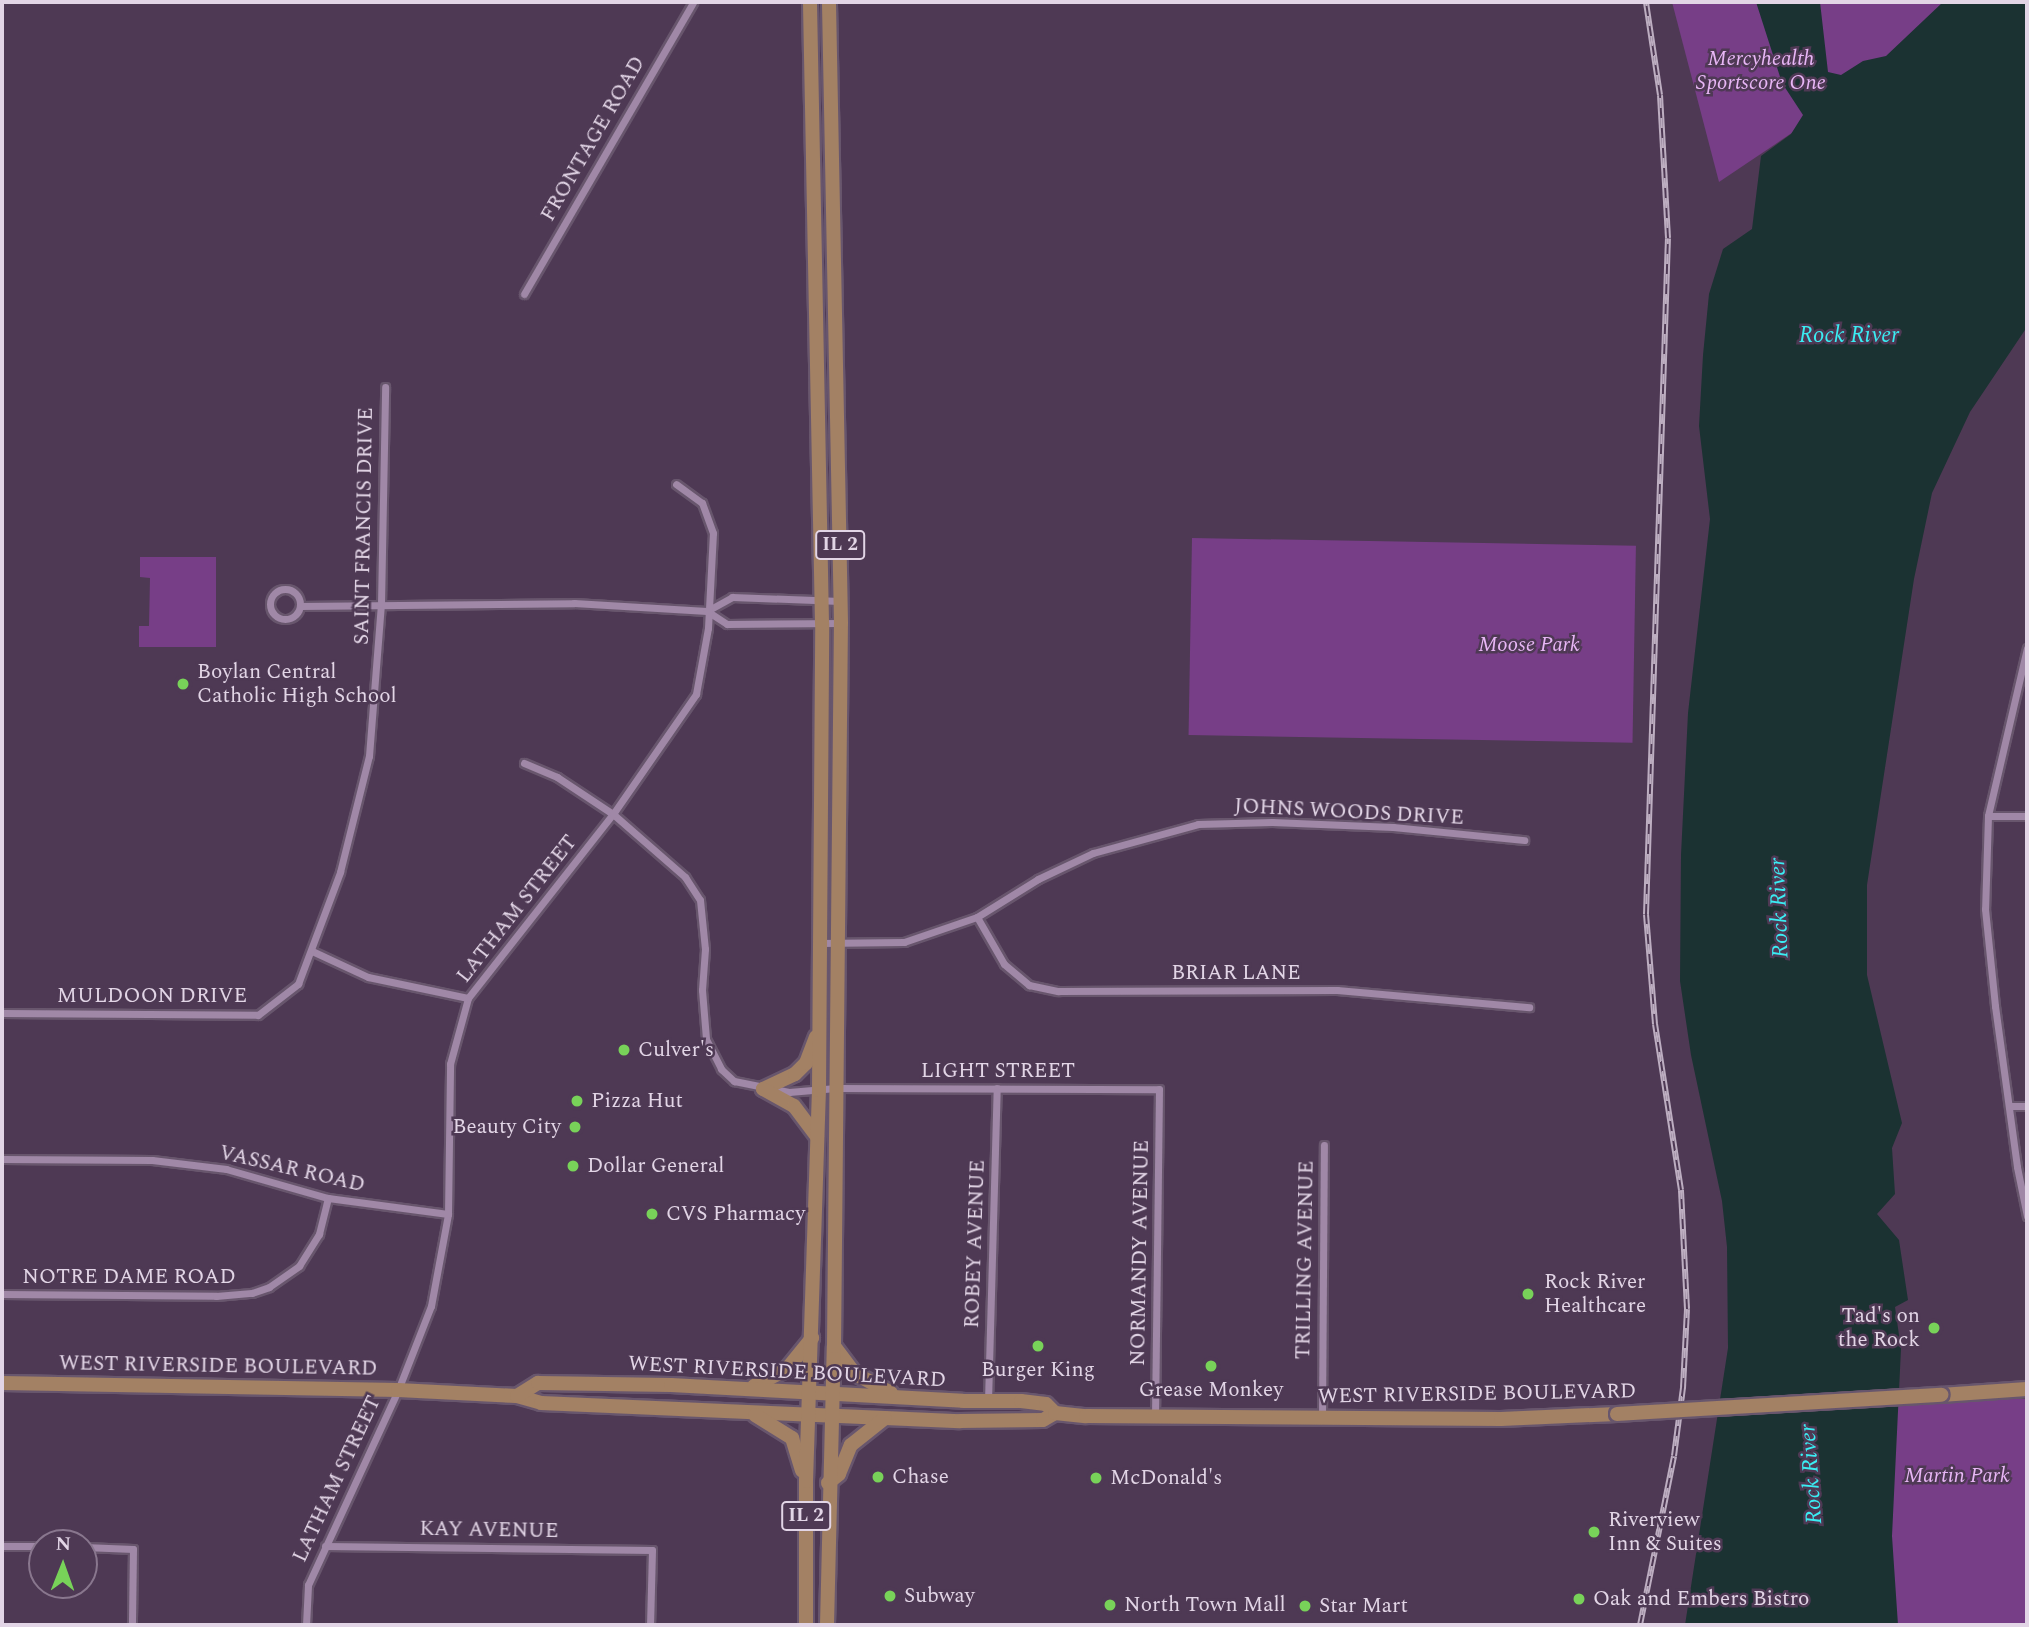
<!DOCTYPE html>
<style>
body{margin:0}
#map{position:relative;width:2029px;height:1627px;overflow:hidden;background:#4e3954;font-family:Spectral,serif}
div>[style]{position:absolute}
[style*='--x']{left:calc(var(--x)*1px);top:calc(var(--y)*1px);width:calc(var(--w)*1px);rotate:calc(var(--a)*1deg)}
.green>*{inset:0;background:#773e87;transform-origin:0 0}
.water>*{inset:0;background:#1b3232}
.roads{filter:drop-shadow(2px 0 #68566d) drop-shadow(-2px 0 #68566d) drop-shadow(0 2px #68566d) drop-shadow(0 -2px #68566d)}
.street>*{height:7px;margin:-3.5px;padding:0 3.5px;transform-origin:3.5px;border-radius:3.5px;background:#a088a7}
.street>.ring{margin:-3.5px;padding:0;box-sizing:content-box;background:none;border:7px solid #a088a7;border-radius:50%}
.primary>*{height:14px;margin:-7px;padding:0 7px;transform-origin:7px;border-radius:7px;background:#a38164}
.rail>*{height:6px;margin-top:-3px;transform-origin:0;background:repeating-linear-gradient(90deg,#4e3954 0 10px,#bdaec1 0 20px);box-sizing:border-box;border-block:2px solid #bdaec1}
.bridges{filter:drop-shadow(2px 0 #68566d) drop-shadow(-2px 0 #68566d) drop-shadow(0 2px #68566d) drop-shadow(0 -2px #68566d)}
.primary-bridge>*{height:14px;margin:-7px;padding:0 7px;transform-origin:7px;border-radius:7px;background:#a38164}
.dots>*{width:19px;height:19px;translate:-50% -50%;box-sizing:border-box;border:4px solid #4e3954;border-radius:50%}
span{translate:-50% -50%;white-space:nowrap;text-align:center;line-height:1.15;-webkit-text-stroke:5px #4e3954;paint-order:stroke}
.shield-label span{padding:2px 5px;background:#4e3954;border:2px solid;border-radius:5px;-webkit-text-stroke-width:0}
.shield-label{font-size:19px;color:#e2d5e6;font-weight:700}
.park-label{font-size:21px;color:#e8b6f6;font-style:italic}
.street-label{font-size:21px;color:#e2d5e6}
.poi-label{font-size:21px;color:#e2d5e6}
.left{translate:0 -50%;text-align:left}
.right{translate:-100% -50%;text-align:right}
.water-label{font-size:23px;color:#3aedf3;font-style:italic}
.frame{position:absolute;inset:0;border:4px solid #e2d5e6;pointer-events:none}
.north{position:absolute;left:28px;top:1529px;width:70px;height:70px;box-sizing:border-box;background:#4e3954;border:2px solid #89778e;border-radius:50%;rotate:1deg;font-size:19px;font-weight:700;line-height:28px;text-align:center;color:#e2d5e6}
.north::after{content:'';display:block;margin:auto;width:24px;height:32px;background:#78d259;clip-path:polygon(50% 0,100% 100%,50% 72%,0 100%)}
</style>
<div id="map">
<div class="green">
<div style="clip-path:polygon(1672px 2px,1986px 2px,1719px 182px)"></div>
<div style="left:1192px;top:538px;width:444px;height:197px;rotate:1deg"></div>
<div style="clip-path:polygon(140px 557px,216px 557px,216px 647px,139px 647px,139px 626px,149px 626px,150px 578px,140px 577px)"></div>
<div style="left:2027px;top:1399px;width:226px;height:136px;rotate:90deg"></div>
</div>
<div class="water">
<div style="clip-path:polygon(1756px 2px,1820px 2px,1828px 72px,1841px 75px,1863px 61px,1886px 56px,1943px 2px,2027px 2px,2027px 327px,1970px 412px,1932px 493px,1914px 579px,1867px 885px,1867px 975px,1902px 1123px,1892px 1148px,1895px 1194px,1877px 1214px,1899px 1240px,1908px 1300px,1895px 1307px,1901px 1349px,1892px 1536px,1898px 1625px,1685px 1625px,1728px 1348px,1727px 1247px,1722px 1201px,1691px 1055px,1680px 981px,1681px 855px,1688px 713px,1710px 519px,1699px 426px,1703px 355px,1709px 294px,1723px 249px,1752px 229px,1761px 156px,1791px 134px,1803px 115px,1782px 83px)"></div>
</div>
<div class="roads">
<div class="street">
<div style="--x:524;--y:294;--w:337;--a:-59.9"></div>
<div class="ring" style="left:270px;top:589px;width:23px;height:23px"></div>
<div style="--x:300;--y:606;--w:274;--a:-0.6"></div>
<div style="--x:574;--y:603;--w:133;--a:3.4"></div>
<div style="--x:707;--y:611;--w:24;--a:33"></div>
<div style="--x:727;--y:624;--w:114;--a:-0.5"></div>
<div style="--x:707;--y:611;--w:29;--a:-29"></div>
<div style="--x:732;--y:597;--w:108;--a:2.1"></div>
<div style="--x:2027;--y:648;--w:172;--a:103.1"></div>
<div style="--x:1988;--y:816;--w:93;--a:91.8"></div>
<div style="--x:1985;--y:909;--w:98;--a:84.1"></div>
<div style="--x:1995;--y:1006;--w:162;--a:82.2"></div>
<div style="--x:2017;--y:1167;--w:50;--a:78.5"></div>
<div style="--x:524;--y:763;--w:36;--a:23"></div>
<div style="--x:557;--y:777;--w:67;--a:33.5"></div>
<div style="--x:613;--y:814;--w:96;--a:41.2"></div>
<div style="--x:685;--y:877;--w:27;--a:57"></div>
<div style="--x:700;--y:900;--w:49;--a:84.2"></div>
<div style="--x:705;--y:949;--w:41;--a:94.2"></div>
<div style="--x:702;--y:990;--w:49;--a:85.3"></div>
<div style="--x:706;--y:1039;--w:34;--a:63"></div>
<div style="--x:721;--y:1069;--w:18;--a:43"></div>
<div style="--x:734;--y:1081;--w:56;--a:11.3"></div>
<div style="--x:789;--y:1092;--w:47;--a:-4.9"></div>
<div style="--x:836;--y:1088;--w:323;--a:0.2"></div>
<div style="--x:1159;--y:1089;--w:327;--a:90.7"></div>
<div style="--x:1988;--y:816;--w:39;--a:0"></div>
<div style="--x:977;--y:917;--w:54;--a:60.1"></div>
<div style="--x:1004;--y:964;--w:33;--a:40"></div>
<div style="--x:1029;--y:985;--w:30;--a:12"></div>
<div style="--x:1058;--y:991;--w:279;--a:-0.2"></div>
<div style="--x:1337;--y:990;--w:193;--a:5.1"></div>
<div style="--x:820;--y:943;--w:84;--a:-0.7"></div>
<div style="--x:904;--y:942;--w:77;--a:-18.9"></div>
<div style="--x:977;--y:917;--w:72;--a:-31.9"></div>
<div style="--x:1038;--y:879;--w:61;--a:-25.3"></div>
<div style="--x:1093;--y:853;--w:109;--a:-15.4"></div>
<div style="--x:1198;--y:824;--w:74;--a:-1.5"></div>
<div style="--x:1272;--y:822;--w:121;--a:2.4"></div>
<div style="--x:1393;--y:827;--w:132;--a:5.7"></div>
<div style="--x:312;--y:951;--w:62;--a:24.9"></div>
<div style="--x:368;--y:977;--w:102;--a:11.9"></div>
<div style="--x:2;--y:1013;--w:256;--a:0.4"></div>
<div style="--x:258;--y:1015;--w:51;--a:-37.8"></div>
<div style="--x:298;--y:984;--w:120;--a:-69.4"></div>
<div style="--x:340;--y:872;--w:120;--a:-76"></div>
<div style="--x:369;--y:756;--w:152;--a:-85.5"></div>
<div style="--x:381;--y:604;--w:217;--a:-88.9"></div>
<div style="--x:2010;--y:1106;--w:17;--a:0"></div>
<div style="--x:2;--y:1159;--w:150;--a:0.4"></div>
<div style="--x:152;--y:1160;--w:75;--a:6.9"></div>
<div style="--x:226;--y:1169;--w:106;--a:15.9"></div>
<div style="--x:328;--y:1198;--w:121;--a:7.6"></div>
<div style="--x:2;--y:1294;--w:214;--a:0.5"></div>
<div style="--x:216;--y:1296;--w:36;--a:-5"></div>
<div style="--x:252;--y:1293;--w:18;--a:-19"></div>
<div style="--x:269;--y:1287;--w:37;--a:-35"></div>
<div style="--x:299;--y:1266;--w:38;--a:-58"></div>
<div style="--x:319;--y:1234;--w:37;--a:-76"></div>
<div style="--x:988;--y:1401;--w:313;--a:-88.4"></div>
<div style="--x:1322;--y:1417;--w:272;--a:-89.6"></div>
<div style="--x:2;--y:1546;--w:40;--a:0"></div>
<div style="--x:325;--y:1546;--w:327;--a:0.7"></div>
<div style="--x:652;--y:1550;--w:75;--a:91.5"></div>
<div style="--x:84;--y:1547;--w:49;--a:2.3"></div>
<div style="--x:133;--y:1549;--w:76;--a:90.8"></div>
<div style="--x:306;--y:1625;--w:40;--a:-87.1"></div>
<div style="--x:308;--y:1585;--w:215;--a:-65.2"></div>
<div style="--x:398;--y:1390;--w:90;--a:-68.6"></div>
<div style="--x:431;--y:1306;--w:94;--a:-79.5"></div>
<div style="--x:448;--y:1214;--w:150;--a:-89.2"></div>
<div style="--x:450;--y:1064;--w:68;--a:-74.7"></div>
<div style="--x:468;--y:998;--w:234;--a:-51.8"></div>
<div style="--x:613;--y:814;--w:146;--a:-55.3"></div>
<div style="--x:696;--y:694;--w:67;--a:-79.7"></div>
<div style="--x:708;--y:628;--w:95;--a:-87"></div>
<div style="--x:713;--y:533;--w:32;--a:-110"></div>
<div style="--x:702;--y:503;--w:32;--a:-144"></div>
</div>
<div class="primary">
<div style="--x:763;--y:1089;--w:35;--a:-25"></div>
<div style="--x:795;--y:1074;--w:16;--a:-45"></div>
<div style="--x:806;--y:1063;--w:28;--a:-69"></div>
<div style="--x:763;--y:1089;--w:35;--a:29"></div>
<div style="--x:794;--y:1106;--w:38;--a:53"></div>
<div style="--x:834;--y:1346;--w:34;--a:53"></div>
<div style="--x:854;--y:1373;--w:42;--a:28.4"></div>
<div style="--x:2;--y:1383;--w:396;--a:1"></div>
<div style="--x:398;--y:1390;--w:119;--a:2.9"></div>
<div style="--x:517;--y:1396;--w:25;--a:16"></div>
<div style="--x:541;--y:1403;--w:419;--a:2.5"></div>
<div style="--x:960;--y:1421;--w:83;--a:-0.7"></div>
<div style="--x:1043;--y:1420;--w:14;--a:-30"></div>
<div style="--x:754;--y:1386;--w:37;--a:-27"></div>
<div style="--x:787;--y:1369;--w:40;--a:-51"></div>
<div style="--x:1941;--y:1395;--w:86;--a:-4"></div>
<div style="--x:517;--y:1396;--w:25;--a:-32"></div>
<div style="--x:538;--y:1383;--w:133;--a:0.9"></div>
<div style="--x:671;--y:1385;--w:292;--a:3.1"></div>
<div style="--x:963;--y:1401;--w:58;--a:0"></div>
<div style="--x:1021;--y:1401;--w:25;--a:7"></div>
<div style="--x:1046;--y:1404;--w:13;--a:45"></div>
<div style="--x:1055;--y:1413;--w:31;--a:6"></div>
<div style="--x:1086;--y:1416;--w:415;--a:0.4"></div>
<div style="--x:1501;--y:1419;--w:116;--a:-2.5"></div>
<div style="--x:755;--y:1415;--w:44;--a:31.9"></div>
<div style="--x:792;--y:1438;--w:34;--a:73"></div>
<div style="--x:828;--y:1483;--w:14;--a:-39"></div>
<div style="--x:839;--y:1474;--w:31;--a:-68"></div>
<div style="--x:851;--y:1445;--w:43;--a:-38.5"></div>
<div style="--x:806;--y:1625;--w:144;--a:-90"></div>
<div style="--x:806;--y:1481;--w:391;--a:-88.1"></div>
<div style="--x:819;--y:1090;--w:467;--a:-89.6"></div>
<div style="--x:822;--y:623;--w:621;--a:-91.11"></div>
<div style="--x:827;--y:1625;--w:279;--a:-88.6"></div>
<div style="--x:834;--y:1346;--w:723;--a:-89.45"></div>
<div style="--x:841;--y:623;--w:621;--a:-91.11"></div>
</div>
</div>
<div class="rail">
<div style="--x:1640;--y:1625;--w:172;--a:-78.6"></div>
<div style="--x:1674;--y:1456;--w:69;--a:-82.5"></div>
<div style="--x:1683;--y:1388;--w:79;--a:-87.1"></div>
<div style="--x:1687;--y:1309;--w:119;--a:-92.9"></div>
<div style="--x:1681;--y:1190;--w:168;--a:-98.9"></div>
<div style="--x:1655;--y:1024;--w:110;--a:-94.7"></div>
<div style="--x:1646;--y:914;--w:676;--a:-88.14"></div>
<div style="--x:1668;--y:238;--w:143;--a:-93.2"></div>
<div style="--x:1660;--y:95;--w:94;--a:-98.6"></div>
</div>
<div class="bridges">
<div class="primary-bridge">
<div style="--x:1617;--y:1414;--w:325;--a:-3.4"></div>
</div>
</div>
<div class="dots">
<div style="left:183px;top:684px;background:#78d259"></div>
<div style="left:624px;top:1050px;background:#78d259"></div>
<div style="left:577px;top:1101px;background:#78d259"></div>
<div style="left:575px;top:1127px;background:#78d259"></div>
<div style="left:573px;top:1166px;background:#78d259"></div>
<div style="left:652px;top:1214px;background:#78d259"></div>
<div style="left:1528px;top:1294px;background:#78d259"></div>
<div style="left:1934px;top:1328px;background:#78d259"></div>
<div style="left:1038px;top:1346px;background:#78d259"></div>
<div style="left:1211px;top:1366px;background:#78d259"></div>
<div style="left:878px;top:1477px;background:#78d259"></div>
<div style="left:1096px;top:1478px;background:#78d259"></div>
<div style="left:1594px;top:1532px;background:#78d259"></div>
<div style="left:890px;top:1596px;background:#78d259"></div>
<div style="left:1579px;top:1599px;background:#78d259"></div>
<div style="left:1110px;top:1605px;background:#78d259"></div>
<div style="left:1305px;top:1606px;background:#78d259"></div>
</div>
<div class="shield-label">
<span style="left:840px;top:545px">IL 2</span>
<span style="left:806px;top:1516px">IL 2</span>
</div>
<div class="park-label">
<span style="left:1761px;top:71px">Mercyhealth<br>Sportscore One</span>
<span style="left:1529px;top:645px">Moose Park</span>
<span style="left:1957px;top:1476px">Martin Park</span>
</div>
<div class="street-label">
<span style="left:593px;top:139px;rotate:-60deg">FRONTAGE ROAD</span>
<span style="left:364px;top:526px;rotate:-89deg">SAINT FRANCIS DRIVE</span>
<span style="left:1349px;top:812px;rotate:3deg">JOHNS WOODS DRIVE</span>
<span style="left:517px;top:909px;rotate:-52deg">LATHAM STREET</span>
<span style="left:1236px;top:973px">BRIAR LANE</span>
<span style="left:152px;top:996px">MULDOON DRIVE</span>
<span style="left:998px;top:1071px">LIGHT STREET</span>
<span style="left:292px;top:1169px;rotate:13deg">VASSAR ROAD</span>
<span style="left:975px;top:1244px;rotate:-88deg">ROBEY AVENUE</span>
<span style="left:1140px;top:1253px;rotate:-89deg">NORMANDY AVENUE</span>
<span style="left:1305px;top:1260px;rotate:-89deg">TRILLING AVENUE</span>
<span style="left:129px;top:1277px">NOTRE DAME ROAD</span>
<span style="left:218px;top:1366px;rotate:1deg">WEST RIVERSIDE BOULEVARD</span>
<span style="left:787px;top:1372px;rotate:3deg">WEST RIVERSIDE BOULEVARD</span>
<span style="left:1477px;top:1394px;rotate:-1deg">WEST RIVERSIDE BOULEVARD</span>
<span style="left:337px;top:1479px;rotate:-65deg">LATHAM STREET</span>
<span style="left:489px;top:1530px;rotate:1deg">KAY AVENUE</span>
</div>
<div class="poi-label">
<span class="left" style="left:197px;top:684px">Boylan Central<br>Catholic High School</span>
<span class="left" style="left:638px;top:1050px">Culver's</span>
<span class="left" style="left:591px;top:1101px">Pizza Hut</span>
<span class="right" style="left:561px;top:1127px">Beauty City</span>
<span class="left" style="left:587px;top:1166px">Dollar General</span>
<span class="left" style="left:666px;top:1214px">CVS Pharmacy</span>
<span class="left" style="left:1544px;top:1294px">Rock River<br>Healthcare</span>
<span class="right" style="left:1920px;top:1328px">Tad's on<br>the Rock</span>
<span style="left:1038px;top:1370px">Burger King</span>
<span style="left:1211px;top:1390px">Grease Monkey</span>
<span class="left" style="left:892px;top:1477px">Chase</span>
<span class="left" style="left:1110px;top:1478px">McDonald's</span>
<span class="left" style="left:1608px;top:1532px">Riverview<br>Inn &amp; Suites</span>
<span class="left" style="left:904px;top:1596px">Subway</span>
<span class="left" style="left:1593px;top:1599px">Oak and Embers Bistro</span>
<span class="left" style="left:1124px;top:1605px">North Town Mall</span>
<span class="left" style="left:1319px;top:1606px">Star Mart</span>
</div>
<div class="water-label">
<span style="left:1849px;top:336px">Rock River</span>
<span style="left:1780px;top:908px;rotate:-92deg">Rock River</span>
<span style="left:1812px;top:1474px;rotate:-94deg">Rock River</span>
</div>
<div class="frame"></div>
<div class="north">N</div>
</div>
